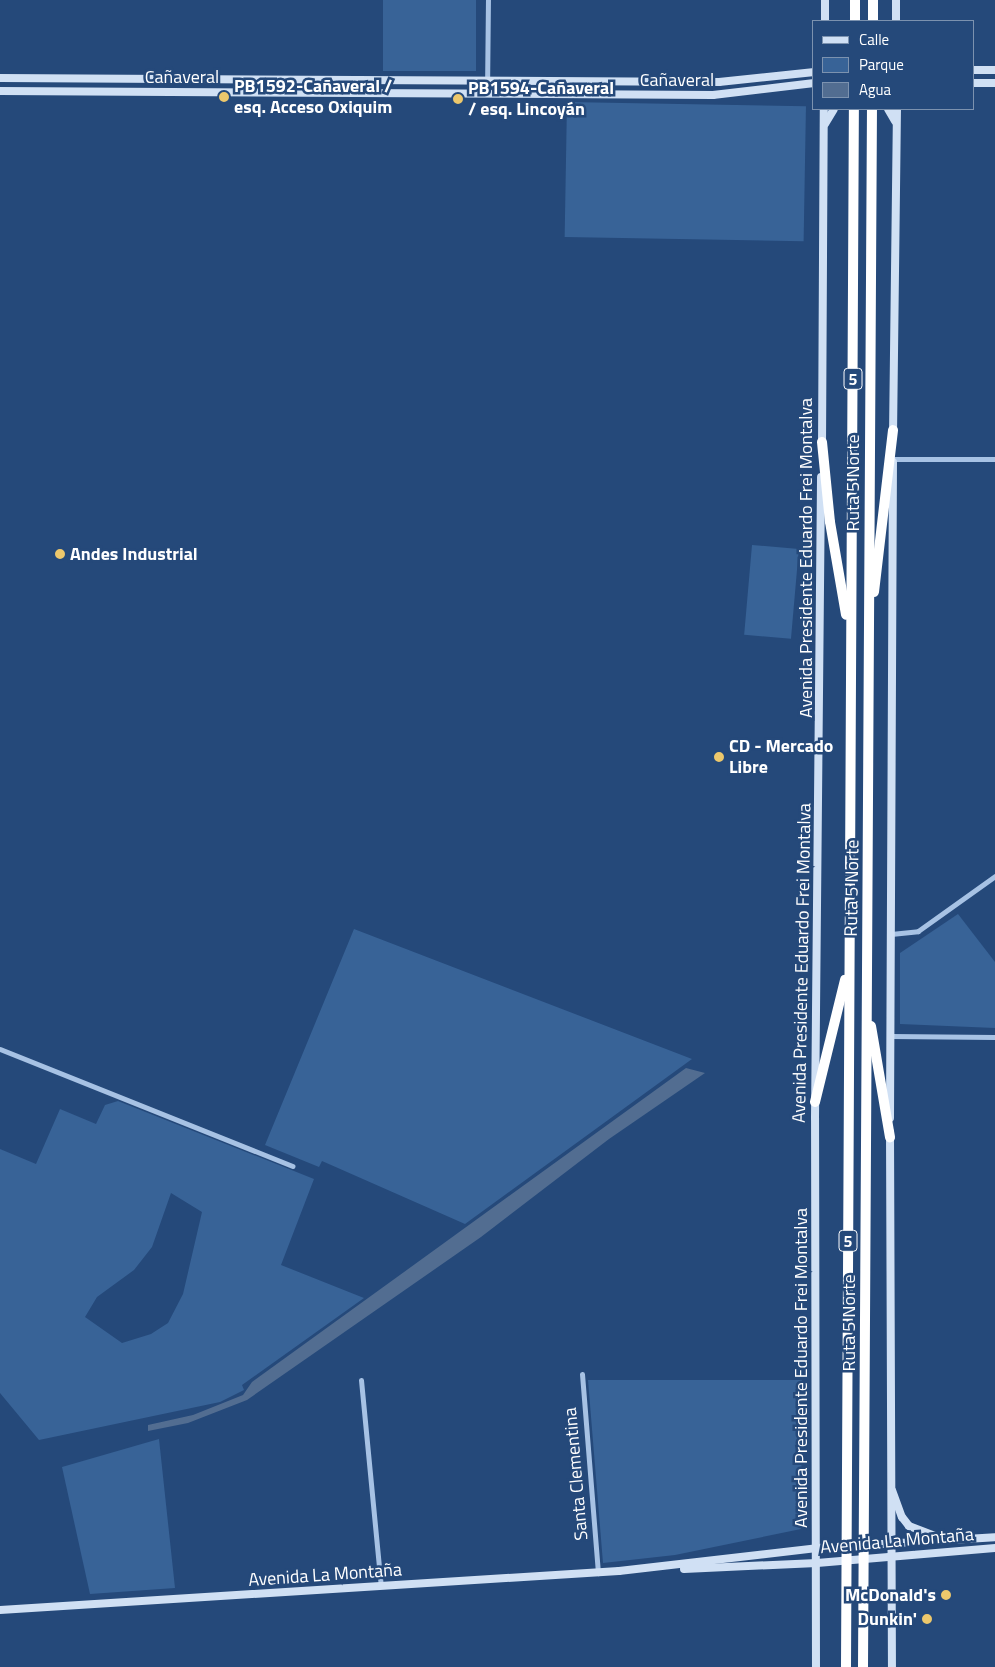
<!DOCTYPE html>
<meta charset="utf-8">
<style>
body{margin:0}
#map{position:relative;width:995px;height:1667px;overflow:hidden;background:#25497a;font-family:"Titillium Web",sans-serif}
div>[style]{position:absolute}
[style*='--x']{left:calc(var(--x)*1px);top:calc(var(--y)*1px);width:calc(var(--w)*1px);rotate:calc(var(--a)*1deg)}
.green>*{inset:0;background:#386397;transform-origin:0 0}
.water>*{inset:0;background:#526d91}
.street>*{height:5px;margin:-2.5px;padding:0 2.5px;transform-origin:2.5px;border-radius:2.5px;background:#a7c2e4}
.secondary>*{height:8px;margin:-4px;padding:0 4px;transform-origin:4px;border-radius:4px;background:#d0e0f4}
.highway>*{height:10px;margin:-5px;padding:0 5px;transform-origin:5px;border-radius:5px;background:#fff}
.dots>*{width:14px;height:14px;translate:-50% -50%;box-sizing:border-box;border:2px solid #25497a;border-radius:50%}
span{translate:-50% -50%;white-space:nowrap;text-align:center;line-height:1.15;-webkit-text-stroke:5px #25497a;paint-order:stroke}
.shield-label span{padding:1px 4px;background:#25497a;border:1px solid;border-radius:4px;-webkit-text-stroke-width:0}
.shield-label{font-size:16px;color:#fff;font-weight:700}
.street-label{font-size:18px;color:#fff}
.poi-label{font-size:18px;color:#fff;font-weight:700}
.left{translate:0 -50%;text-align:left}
.right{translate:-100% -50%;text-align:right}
.legend{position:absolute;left:812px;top:20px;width:162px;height:90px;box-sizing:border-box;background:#25497a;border:1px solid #7c92af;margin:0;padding:6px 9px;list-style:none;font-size:15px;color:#fff}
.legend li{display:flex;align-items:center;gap:10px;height:25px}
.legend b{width:25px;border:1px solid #7c92af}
</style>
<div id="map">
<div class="green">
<div style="left:383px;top:0;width:93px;height:71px"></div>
<div style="left:567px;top:102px;width:239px;height:135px;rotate:1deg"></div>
<div style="left:752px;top:545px;width:47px;height:90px;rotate:5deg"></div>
<div style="clip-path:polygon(958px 914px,995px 962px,995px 1028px,900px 1024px,900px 953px)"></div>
<div style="clip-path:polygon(354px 929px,692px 1059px,465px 1224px,322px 1161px,319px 1167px,265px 1145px)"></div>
<div style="clip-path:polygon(evenodd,118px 1101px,314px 1179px,281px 1265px,364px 1298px,242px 1385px,244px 1390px,220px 1402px,39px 1440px,0 1393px,0 1149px,36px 1164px,60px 1109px,96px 1124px,105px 1105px,118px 1101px,171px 1193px,202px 1212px,183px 1294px,168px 1323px,151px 1334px,122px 1343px,85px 1317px,97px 1297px,134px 1270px,152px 1247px,171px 1193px)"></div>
<div style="clip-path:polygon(588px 1380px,802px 1380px,801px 1529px,675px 1555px,603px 1563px)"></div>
<div style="clip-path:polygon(159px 1439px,175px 1588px,90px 1594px,62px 1467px)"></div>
</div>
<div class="water">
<div style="clip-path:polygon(686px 1068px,705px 1073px,609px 1139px,481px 1237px,247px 1400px,188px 1423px,148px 1431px,148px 1425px,193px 1415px,243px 1395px,252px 1382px)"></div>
</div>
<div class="street">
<div style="--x:487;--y:93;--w:93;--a:-89.4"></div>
<div style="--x:893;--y:459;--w:102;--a:0"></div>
<div style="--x:891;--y:934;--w:27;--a:-6"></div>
<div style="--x:918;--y:931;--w:95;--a:-35.5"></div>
<div style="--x:891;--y:1036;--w:104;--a:0.6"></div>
<div style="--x:0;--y:1049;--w:315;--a:21.8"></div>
<div style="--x:582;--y:1374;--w:200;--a:85.4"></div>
<div style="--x:361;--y:1380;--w:207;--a:84.5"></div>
</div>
<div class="secondary">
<div style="--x:896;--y:0;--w:21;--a:90"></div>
<div style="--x:825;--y:21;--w:21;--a:-90"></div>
<div style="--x:974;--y:70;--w:21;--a:0"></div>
<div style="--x:0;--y:78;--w:719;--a:0.32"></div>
<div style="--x:719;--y:82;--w:96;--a:-6"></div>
<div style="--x:974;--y:83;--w:21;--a:0"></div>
<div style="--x:0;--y:91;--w:713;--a:0.32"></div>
<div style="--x:713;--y:95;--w:102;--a:-6.8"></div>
<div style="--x:888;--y:109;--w:14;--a:60"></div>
<div style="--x:825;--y:124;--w:17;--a:-59"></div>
<div style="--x:893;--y:435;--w:326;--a:-89.3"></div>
<div style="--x:822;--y:448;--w:339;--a:-89.7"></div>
<div style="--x:890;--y:1118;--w:656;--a:-89.74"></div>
<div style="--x:890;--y:1132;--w:535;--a:89.79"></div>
<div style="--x:892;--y:1490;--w:29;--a:70"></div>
<div style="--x:902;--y:1517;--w:11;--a:52"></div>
<div style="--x:909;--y:1526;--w:30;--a:21"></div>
<div style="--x:684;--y:1569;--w:133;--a:-2.6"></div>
<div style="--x:817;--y:1563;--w:179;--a:-4.8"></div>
<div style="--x:0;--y:1610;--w:620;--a:-3.61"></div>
<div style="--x:619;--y:1571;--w:199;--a:-6.6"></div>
<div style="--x:817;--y:1548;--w:178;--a:-3.5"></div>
<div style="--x:816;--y:1667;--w:549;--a:-90.1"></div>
<div style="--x:815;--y:1118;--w:641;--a:-89.46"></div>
</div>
<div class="highway">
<div style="--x:855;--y:21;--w:21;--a:-90"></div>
<div style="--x:873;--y:21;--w:21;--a:-90"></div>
<div style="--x:822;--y:442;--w:80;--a:84.3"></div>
<div style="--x:830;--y:522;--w:94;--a:80.2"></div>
<div style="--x:874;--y:592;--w:163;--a:-83.3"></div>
<div style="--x:871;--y:1026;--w:113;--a:80.3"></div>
<div style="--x:815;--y:1102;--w:126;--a:-76.2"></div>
<div style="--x:846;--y:1667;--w:1558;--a:-89.71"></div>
<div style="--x:863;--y:1667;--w:1558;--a:-89.67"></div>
</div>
<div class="dots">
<div style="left:224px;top:97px;background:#edc86c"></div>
<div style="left:458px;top:99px;background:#edc86c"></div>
<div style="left:60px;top:554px;background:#edc86c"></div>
<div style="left:719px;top:757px;background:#edc86c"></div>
<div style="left:946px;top:1595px;background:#edc86c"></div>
<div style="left:927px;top:1619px;background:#edc86c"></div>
</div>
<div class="shield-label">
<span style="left:853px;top:379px">5</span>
<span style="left:848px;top:1241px">5</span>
</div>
<div class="street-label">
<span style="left:182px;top:77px">Cañaveral</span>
<span style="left:677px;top:80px">Cañaveral</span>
<span style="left:853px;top:483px;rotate:-90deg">Ruta 5 Norte</span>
<span style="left:806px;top:558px;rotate:-90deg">Avenida Presidente Eduardo Frei Montalva</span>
<span style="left:852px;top:888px;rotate:-89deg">Ruta 5 Norte</span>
<span style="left:802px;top:963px;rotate:-89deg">Avenida Presidente Eduardo Frei Montalva</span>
<span style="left:849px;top:1323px;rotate:-90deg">Ruta 5 Norte</span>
<span style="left:801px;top:1368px;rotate:-90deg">Avenida Presidente Eduardo Frei Montalva</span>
<span style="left:576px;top:1474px;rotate:-95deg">Santa Clementina</span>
<span style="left:897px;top:1541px;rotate:-5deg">Avenida La Montaña</span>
<span style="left:325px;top:1575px;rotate:-4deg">Avenida La Montaña</span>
</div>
<div class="poi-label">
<span class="left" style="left:234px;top:97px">PB1592-Cañaveral /<br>esq. Acceso Oxiquim</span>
<span class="left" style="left:468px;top:99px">PB1594-Cañaveral<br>/ esq. Lincoyán</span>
<span class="left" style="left:70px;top:554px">Andes Industrial</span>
<span class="left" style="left:729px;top:757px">CD - Mercado<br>Libre</span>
<span class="right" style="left:936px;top:1595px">McDonald's</span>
<span class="right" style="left:917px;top:1619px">Dunkin'</span>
</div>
<ul class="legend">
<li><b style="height:6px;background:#d0e0f4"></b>Calle</li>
<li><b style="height:14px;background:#386397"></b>Parque</li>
<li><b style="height:14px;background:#526d91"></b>Agua</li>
</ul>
</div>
